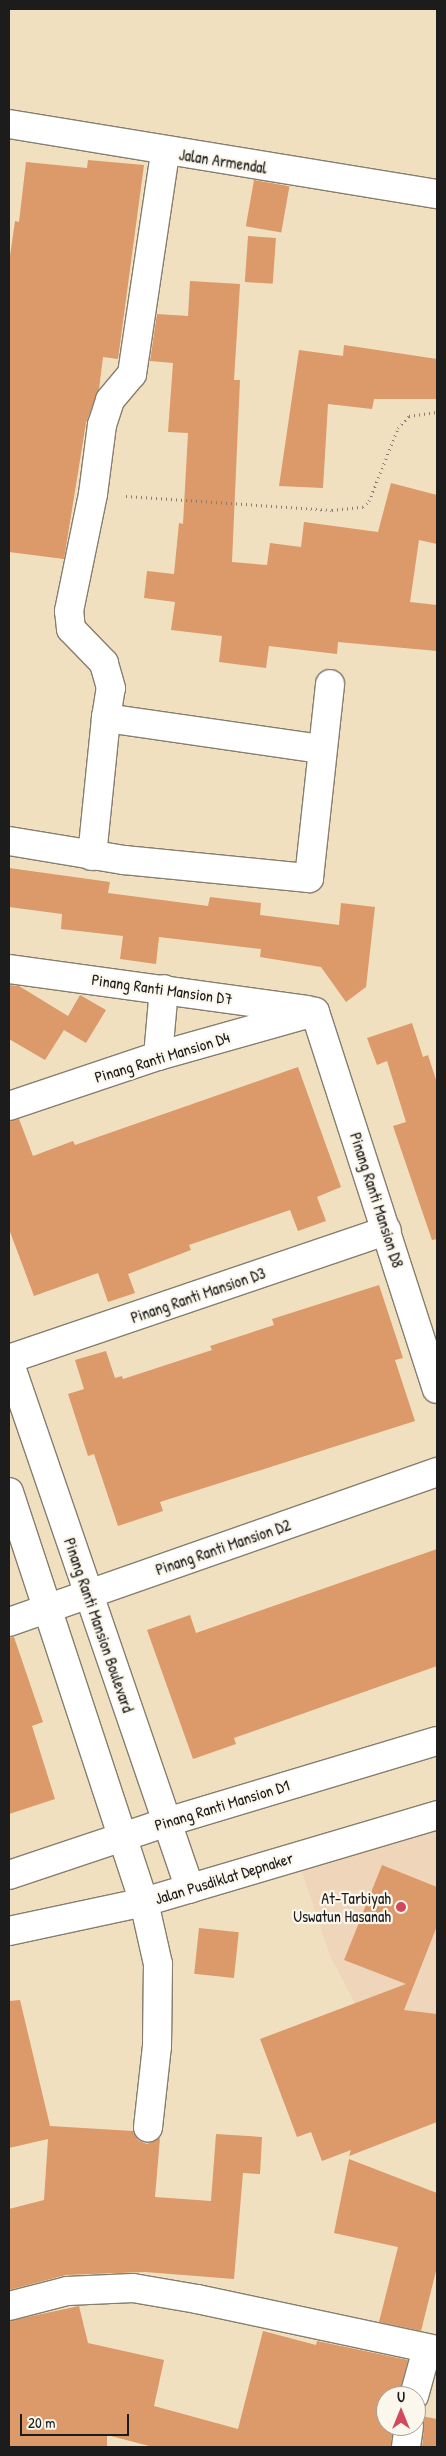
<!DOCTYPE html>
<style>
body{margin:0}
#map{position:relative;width:446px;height:2456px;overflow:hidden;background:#f0e0c0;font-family:"Patrick Hand",sans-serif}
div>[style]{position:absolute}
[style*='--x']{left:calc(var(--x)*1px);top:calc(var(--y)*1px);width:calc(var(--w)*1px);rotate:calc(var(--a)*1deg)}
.built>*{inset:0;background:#efd6bb}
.building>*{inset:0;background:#dc9969;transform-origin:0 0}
.path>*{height:3px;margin-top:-1.5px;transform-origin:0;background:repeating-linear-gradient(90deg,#867e6e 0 1px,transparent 0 5px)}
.roads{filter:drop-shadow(1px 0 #867e6e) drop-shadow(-1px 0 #867e6e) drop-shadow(0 1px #867e6e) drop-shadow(0 -1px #867e6e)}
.minor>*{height:28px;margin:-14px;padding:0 14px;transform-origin:14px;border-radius:14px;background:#fff}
.dots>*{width:14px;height:14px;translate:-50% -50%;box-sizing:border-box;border:2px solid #fbf7ec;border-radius:50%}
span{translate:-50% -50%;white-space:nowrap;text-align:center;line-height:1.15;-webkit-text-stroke:4.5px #fbf7ec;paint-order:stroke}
.street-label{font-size:16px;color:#1c1c1c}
.poi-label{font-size:16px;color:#1c1c1c}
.right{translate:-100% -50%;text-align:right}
.frame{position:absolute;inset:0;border:10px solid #1c1c1c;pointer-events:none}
.north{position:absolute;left:376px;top:2386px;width:50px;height:50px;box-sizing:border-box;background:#fbf7ec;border:1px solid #a29f99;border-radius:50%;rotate:0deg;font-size:14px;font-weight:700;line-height:20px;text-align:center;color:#1c1c1c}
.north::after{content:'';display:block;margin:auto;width:18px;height:22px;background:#d1495b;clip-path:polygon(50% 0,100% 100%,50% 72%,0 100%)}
.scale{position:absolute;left:20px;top:2414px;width:109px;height:22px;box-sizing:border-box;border:2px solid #1c1c1c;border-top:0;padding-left:6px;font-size:15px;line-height:18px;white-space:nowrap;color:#1c1c1c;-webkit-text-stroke:4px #fbf7ec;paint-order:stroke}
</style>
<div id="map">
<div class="built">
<div style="clip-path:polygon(437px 1825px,437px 2065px,384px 2059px,330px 1956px,300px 1866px)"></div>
</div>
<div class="building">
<div style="clip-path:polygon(88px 160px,144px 165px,118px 359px,103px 357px,99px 389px,86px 423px,64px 559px,9px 552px,9px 263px,15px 221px,19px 222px,26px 162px,87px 168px)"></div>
<div style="left:254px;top:180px;width:36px;height:47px;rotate:10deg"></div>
<div style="left:248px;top:236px;width:28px;height:46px;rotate:4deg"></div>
<div style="clip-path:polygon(190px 281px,240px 284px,234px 380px,240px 380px,232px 562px,267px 565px,270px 543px,301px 547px,304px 522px,378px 532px,391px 483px,437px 495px,437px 544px,419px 540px,410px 602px,437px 605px,437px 651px,338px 642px,337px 654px,269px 646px,266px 668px,219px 662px,222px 636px,171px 630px,175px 602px,144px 598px,147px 571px,174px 574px,179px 523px,183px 524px,188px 433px,168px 432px,173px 363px,150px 361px,157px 314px,188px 316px)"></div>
<div style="clip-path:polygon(344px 345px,437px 359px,437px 399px,374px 399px,372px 409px,328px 404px,323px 488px,279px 486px,299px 350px,343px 356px)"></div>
<div style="clip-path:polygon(9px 868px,110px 882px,108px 893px,208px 906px,210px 897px,261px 903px,260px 915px,339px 925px,341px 903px,375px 907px,366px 987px,346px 1002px,321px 967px,260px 957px,261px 949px,159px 937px,156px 964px,120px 959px,123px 936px,61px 929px,62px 914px,9px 907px)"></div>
<div style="clip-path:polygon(9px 985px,19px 986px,68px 1016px,80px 995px,106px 1010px,86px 1043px,64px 1030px,45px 1060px,9px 1039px)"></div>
<div style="clip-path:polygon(412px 1023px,423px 1057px,428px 1055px,437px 1083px,437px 1239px,432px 1240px,393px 1126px,406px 1122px,387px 1061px,377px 1065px,367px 1038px)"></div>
<div style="clip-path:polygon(298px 1067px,341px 1187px,317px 1197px,326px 1221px,298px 1231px,290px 1210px,189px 1245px,191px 1250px,128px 1274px,135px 1293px,108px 1302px,98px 1273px,34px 1296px,9px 1229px,9px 1121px,19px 1119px,33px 1156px,73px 1141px,75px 1145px)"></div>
<div style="clip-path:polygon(379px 1285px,403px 1358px,395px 1360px,415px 1421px,160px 1502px,163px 1511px,118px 1526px,94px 1454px,88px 1456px,68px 1394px,84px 1389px,75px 1360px,106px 1351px,115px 1378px,122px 1376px,123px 1379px,212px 1350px,210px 1346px,274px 1325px,272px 1319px)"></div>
<div style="clip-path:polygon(437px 1549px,437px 1666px,234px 1738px,236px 1744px,193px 1759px,147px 1630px,190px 1615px,196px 1633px)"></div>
<div style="clip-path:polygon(14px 1637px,43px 1722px,32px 1726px,55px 1799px,9px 1814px,9px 1638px)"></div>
<div style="clip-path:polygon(382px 1865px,437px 1887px,437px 1926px,404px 2010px,437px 2014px,437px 2122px,349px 2156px,351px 2150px,322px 2161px,311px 2132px,297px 2137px,260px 2039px,406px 1984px,344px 1960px)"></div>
<div style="left:199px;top:1928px;width:40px;height:46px;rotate:6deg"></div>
<div style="clip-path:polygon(20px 2000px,50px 2126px,133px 2131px,138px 2140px,147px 2144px,160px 2138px,155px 2197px,211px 2201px,216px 2134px,262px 2137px,260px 2174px,243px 2173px,234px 2279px,145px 2272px,66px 2275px,9px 2290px,9px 2209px,44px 2200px,48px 2139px,9px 2148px,9px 2001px)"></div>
<div style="clip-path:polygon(349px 2159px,437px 2193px,437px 2267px,421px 2331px,379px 2322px,398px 2247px,334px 2233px)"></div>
<div style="clip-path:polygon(79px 2306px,88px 2343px,164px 2360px,154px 2406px,238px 2429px,263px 2331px,316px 2345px,317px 2341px,408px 2360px,399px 2396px,386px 2396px,386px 2426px,393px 2426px,391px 2447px,153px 2447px,107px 2435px,107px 2447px,9px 2447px,9px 2321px)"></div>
<div style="clip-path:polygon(421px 2416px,437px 2419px,437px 2447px,422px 2447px,424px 2428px)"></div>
</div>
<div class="path">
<div style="--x:126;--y:496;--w:206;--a:3.9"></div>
<div style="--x:332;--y:510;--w:31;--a:-6"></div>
<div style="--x:363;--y:507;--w:8;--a:-45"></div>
<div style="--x:369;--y:501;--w:79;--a:-68.3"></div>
<div style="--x:398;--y:428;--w:16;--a:-47"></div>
<div style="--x:409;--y:416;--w:28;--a:-8"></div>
</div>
<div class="roads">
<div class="minor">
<div style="--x:9;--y:124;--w:434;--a:9.3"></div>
<div style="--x:106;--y:718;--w:30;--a:-81"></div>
<div style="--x:111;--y:688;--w:26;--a:-106"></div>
<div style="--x:104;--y:663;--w:47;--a:-134.1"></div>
<div style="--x:71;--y:629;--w:18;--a:-96"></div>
<div style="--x:69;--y:611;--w:119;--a:-78.4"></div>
<div style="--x:93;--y:494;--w:70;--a:-82.6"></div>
<div style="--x:102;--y:425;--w:26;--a:-72"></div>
<div style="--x:110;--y:400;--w:34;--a:-50"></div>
<div style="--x:132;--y:374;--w:224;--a:-81.5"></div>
<div style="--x:9;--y:841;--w:117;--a:9.4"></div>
<div style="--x:124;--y:860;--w:186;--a:5.6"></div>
<div style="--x:309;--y:878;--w:195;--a:-83.8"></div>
<div style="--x:92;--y:856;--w:139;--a:-84.2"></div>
<div style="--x:106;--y:718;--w:218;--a:8.2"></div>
<div style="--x:9;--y:969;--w:301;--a:7.8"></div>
<div style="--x:315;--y:1012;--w:396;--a:72.1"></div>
<div style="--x:158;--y:1056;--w:67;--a:-84.9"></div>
<div style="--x:9;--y:1106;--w:157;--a:-18.6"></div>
<div style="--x:158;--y:1056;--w:163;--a:-15.7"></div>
<div style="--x:9;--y:1359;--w:399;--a:-18.8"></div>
<div style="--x:9;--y:1361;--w:558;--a:71.08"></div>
<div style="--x:9;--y:1492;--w:432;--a:71.8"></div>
<div style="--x:144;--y:1902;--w:64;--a:77.3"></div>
<div style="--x:158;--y:1964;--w:82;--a:90.7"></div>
<div style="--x:157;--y:2046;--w:82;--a:96.3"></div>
<div style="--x:9;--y:1622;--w:454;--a:-19.3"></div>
<div style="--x:9;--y:1875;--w:167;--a:-18.5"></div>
<div style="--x:167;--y:1822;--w:282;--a:-16.7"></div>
<div style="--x:9;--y:1931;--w:138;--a:-12.1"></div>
<div style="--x:144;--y:1902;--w:306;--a:-16.5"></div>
<div style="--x:9;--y:2306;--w:60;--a:-14.5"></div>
<div style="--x:67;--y:2291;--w:66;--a:-2.6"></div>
<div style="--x:133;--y:2288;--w:65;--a:9.8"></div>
<div style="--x:197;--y:2299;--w:245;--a:12"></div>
<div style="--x:414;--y:2396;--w:49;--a:-74.5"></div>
<div style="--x:406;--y:2447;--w:21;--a:-82"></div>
</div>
</div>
<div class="dots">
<div style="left:401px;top:1907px;background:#d1495b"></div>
</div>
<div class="street-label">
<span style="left:223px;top:161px;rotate:9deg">Jalan Armendal</span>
<span style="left:162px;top:989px;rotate:8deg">Pinang Ranti Mansion D7</span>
<span style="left:162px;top:1057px;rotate:-17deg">Pinang Ranti Mansion D4</span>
<span style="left:377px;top:1200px;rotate:72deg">Pinang Ranti Mansion D8</span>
<span style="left:198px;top:1295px;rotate:-19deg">Pinang Ranti Mansion D3</span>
<span style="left:223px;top:1547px;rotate:-19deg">Pinang Ranti Mansion D2</span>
<span style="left:99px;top:1625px;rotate:71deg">Pinang Ranti Mansion Boulevard</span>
<span style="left:222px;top:1805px;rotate:-17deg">Pinang Ranti Mansion D1</span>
<span style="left:224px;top:1878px;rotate:-17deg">Jalan Pusdiklat Depnaker</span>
</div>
<div class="poi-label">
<span class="right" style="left:391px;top:1907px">At-Tarbiyah<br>Uswatun Hasanah</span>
</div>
<div class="frame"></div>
<div class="north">U</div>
<div class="scale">20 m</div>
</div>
